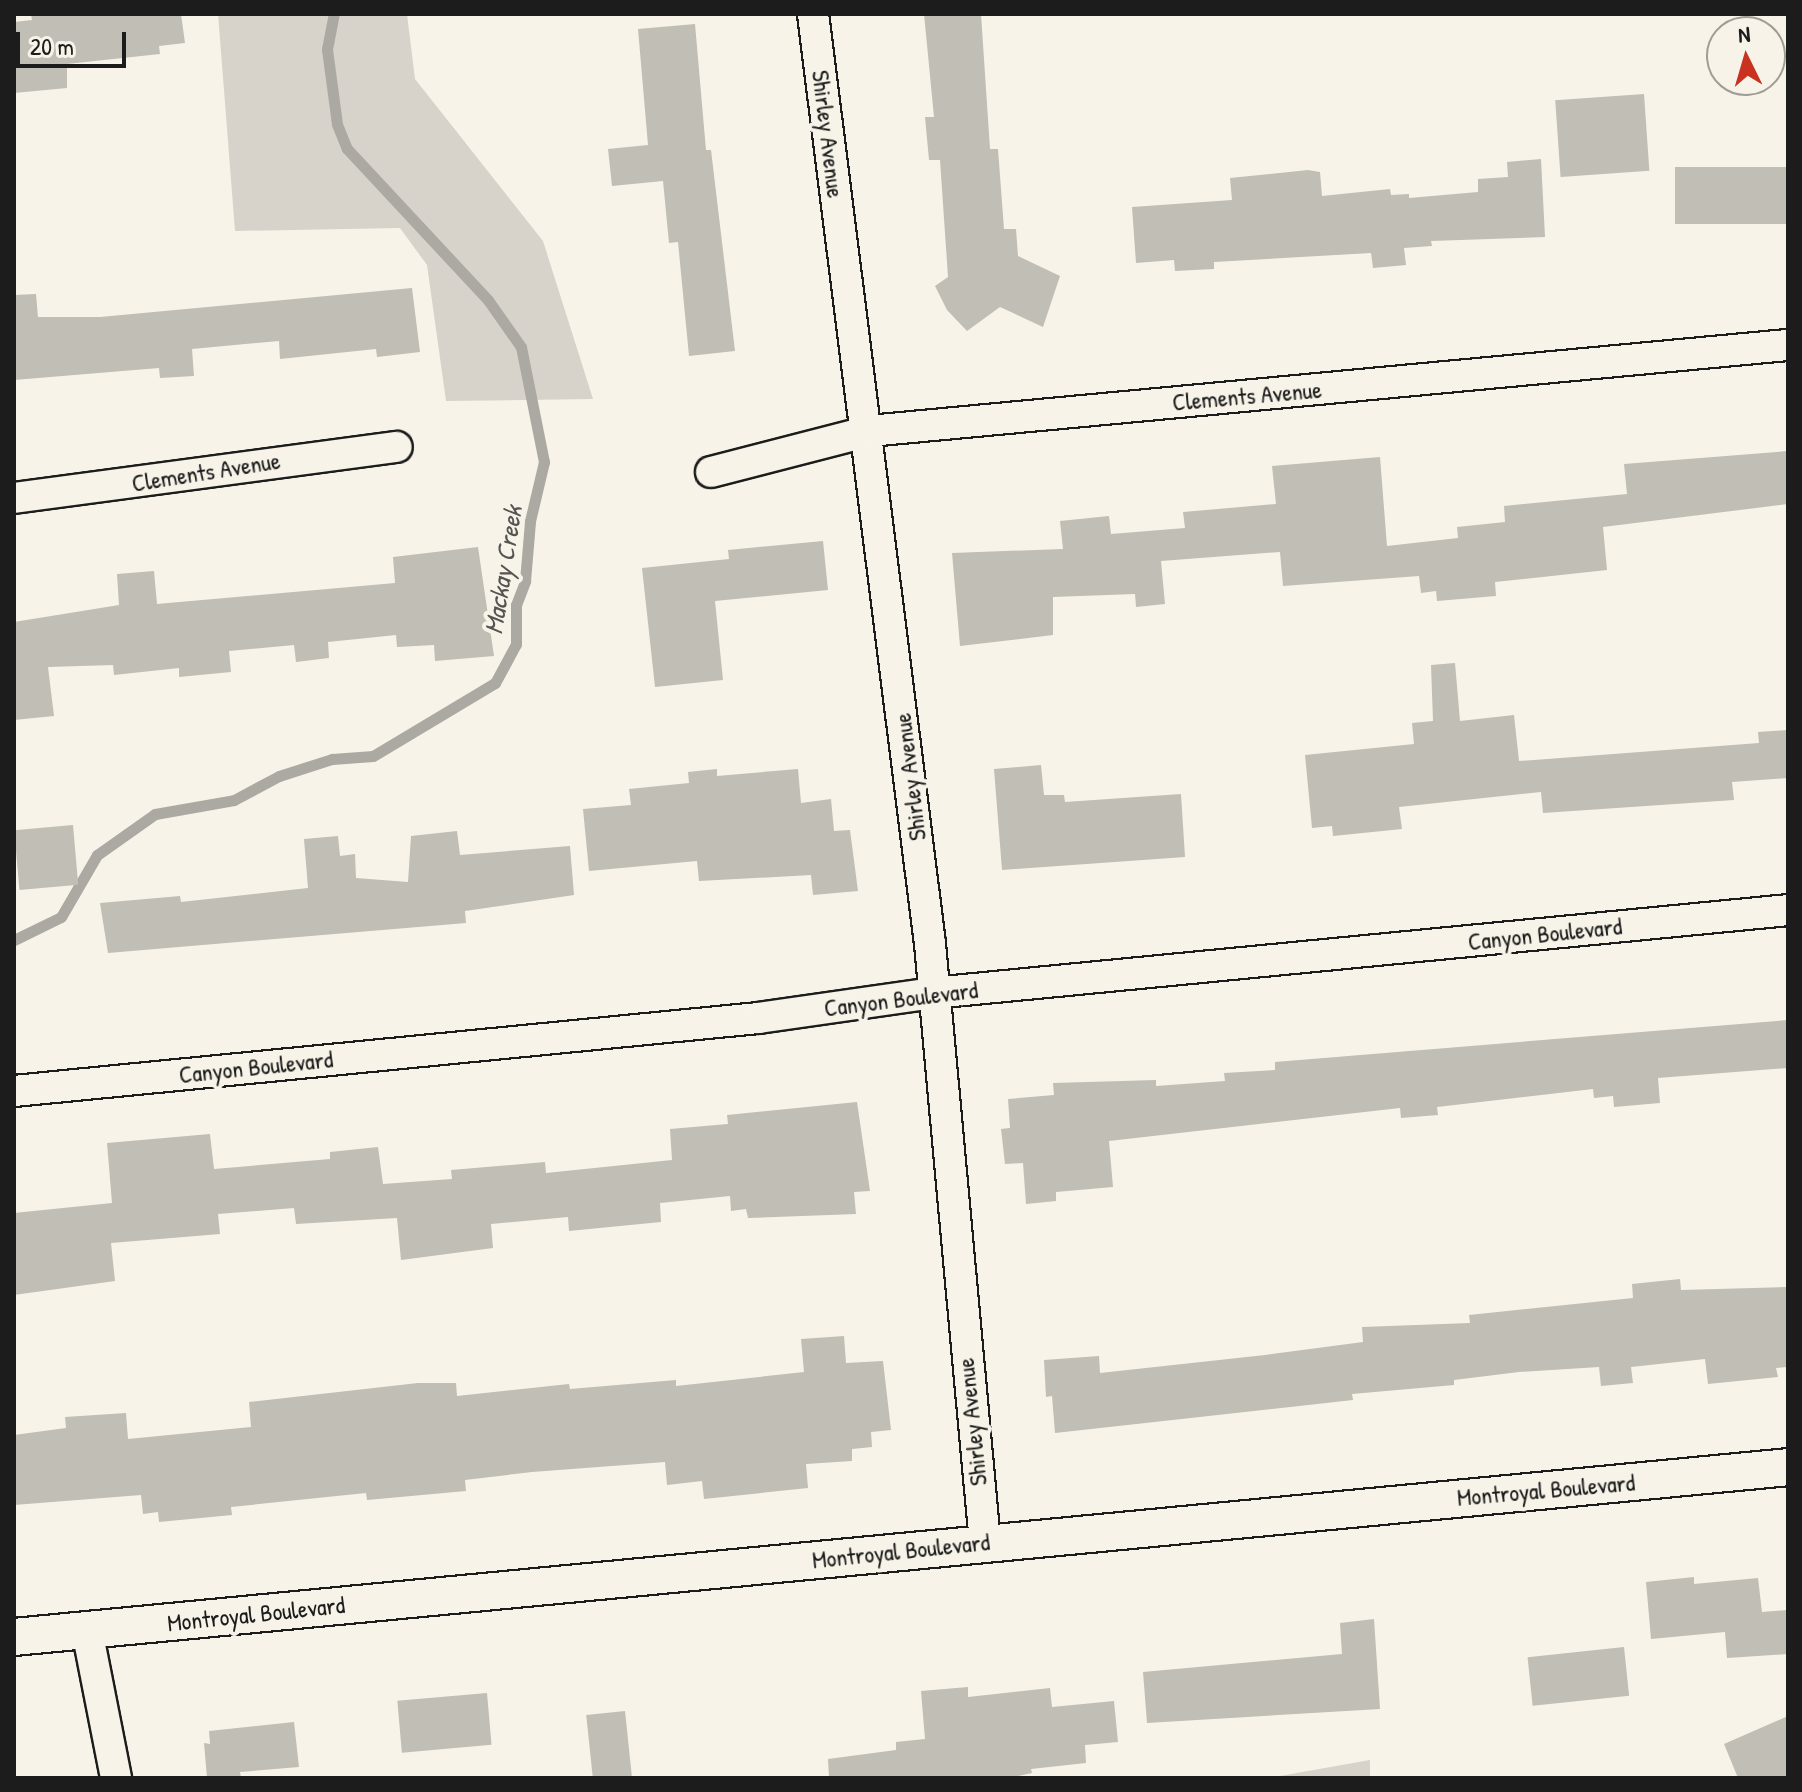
<!DOCTYPE html>
<style>
body{margin:0}
#map{position:relative;width:1802px;height:1792px;overflow:hidden;background:#f7f3e8;font-family:"Patrick Hand",sans-serif}
div>[style]{position:absolute}
[style*='--x']{left:calc(var(--x)*1px);top:calc(var(--y)*1px);width:calc(var(--w)*1px);rotate:calc(var(--a)*1deg)}
.green>*{inset:0;background:#d7d3cb}
.stream>*{height:11px;margin:-5.5px;padding:0 5.5px;transform-origin:5.5px;border-radius:5.5px;background:#aca9a2}
.building>*{inset:0;background:#c0beb5;transform-origin:0 0}
.roads{filter:drop-shadow(2px 0 #1c1c1c) drop-shadow(-2px 0 #1c1c1c) drop-shadow(0 2px #1c1c1c) drop-shadow(0 -2px #1c1c1c)}
.minor>*{height:30px;margin:-15px;padding:0 15px;transform-origin:15px;border-radius:15px;background:#f7f3e8}
.tertiary>*{height:36px;margin:-18px;padding:0 18px;transform-origin:18px;border-radius:18px;background:#f7f3e8}
span{translate:-50% -50%;white-space:nowrap;text-align:center;line-height:1.15;-webkit-text-stroke:8px #f7f3e8;paint-order:stroke}
.street-label{font-size:24px;color:#1c1c1c}
.water-label{font-size:26px;color:#565452;font-style:italic}
.frame{position:absolute;inset:0;border:16px solid #1c1c1c;pointer-events:none}
.north{position:absolute;left:1706px;top:16px;width:80px;height:80px;box-sizing:border-box;background:#f7f3e8;border:2px solid #9f9d96;border-radius:50%;rotate:355deg;font-size:22px;font-weight:700;line-height:32px;text-align:center;color:#1c1c1c}
.north::after{content:'';display:block;margin:auto;width:28px;height:36px;background:#c8321e;clip-path:polygon(50% 0,100% 100%,50% 72%,0 100%)}
.scale{position:absolute;left:16px;top:32px;width:110px;height:36px;box-sizing:border-box;border:4px solid #1c1c1c;border-top:0;padding-left:10px;font-size:24px;line-height:28px;white-space:nowrap;color:#1c1c1c;-webkit-text-stroke:6px #f7f3e8;paint-order:stroke}
</style>
<div id="map">
<div class="green">
<div style="clip-path:polygon(218px 14px,407px 14px,415px 79px,543px 241px,593px 399px,446px 401px,427px 265px,400px 228px,235px 231px)"></div>
<div style="clip-path:polygon(1370px 1760px,1370px 1778px,1268px 1778px)"></div>
</div>
<div class="stream">
<div style="--x:14;--y:940;--w:52;--a:-26.1"></div>
<div style="--x:61;--y:917;--w:72;--a:-59.9"></div>
<div style="--x:97;--y:855;--w:71;--a:-35.3"></div>
<div style="--x:155;--y:814;--w:80;--a:-10"></div>
<div style="--x:234;--y:800;--w:51;--a:-28.1"></div>
<div style="--x:279;--y:776;--w:56;--a:-17.8"></div>
<div style="--x:332;--y:759;--w:41;--a:-4.2"></div>
<div style="--x:373;--y:756;--w:142;--a:-30.9"></div>
<div style="--x:495;--y:683;--w:44;--a:-61.7"></div>
<div style="--x:516;--y:644;--w:39;--a:-90"></div>
<div style="--x:516;--y:605;--w:26;--a:-69"></div>
<div style="--x:525;--y:581;--w:60;--a:-85.2"></div>
<div style="--x:530;--y:521;--w:61;--a:-76.7"></div>
<div style="--x:544;--y:462;--w:117;--a:-101.3"></div>
<div style="--x:521;--y:347;--w:57;--a:-125.1"></div>
<div style="--x:488;--y:300;--w:207;--a:-133"></div>
<div style="--x:347;--y:149;--w:27;--a:-112"></div>
<div style="--x:337;--y:124;--w:76;--a:-97.6"></div>
<div style="--x:327;--y:49;--w:36;--a:-79"></div>
</div>
<div class="building">
<div style="clip-path:polygon(31px 14px,181px 14px,185px 43px,159px 46px,160px 54px,67px 64px,67px 88px,14px 93px,14px 22px,32px 20px)"></div>
<div style="clip-path:polygon(924px 14px,981px 14px,990px 149px,998px 149px,1004px 229px,1016px 229px,1018px 256px,1060px 276px,1043px 327px,1000px 307px,967px 331px,947px 310px,935px 286px,948px 277px,940px 160px,929px 160px,925px 117px,934px 117px)"></div>
<div style="clip-path:polygon(695px 24px,706px 150px,711px 150px,735px 351px,689px 356px,678px 242px,669px 243px,663px 181px,612px 186px,608px 149px,648px 145px,638px 29px)"></div>
<div style="left:1644px;top:94px;width:77px;height:89px;rotate:86deg"></div>
<div style="clip-path:polygon(1541px 159px,1545px 237px,1431px 241px,1432px 246px,1404px 248px,1406px 265px,1373px 268px,1371px 253px,1214px 262px,1214px 269px,1175px 271px,1174px 260px,1136px 263px,1132px 207px,1232px 200px,1230px 178px,1308px 170px,1320px 172px,1322px 196px,1390px 189px,1391px 195px,1409px 194px,1409px 198px,1478px 192px,1478px 179px,1508px 177px,1507px 162px)"></div>
<div style="left:1788px;top:167px;width:57px;height:113px;rotate:90deg"></div>
<div style="clip-path:polygon(412px 288px,420px 352px,377px 357px,376px 349px,280px 359px,279px 341px,192px 349px,194px 376px,160px 378px,159px 368px,14px 380px,14px 295px,36px 294px,38px 317px,100px 317px)"></div>
<div style="clip-path:polygon(1788px 451px,1788px 504px,1603px 527px,1607px 570px,1495px 582px,1496px 596px,1437px 601px,1436px 591px,1421px 593px,1419px 576px,1283px 586px,1280px 552px,1161px 561px,1165px 604px,1136px 607px,1135px 594px,1053px 597px,1053px 635px,960px 646px,952px 553px,1063px 549px,1060px 521px,1109px 516px,1111px 534px,1185px 528px,1183px 512px,1276px 504px,1272px 466px,1380px 457px,1387px 546px,1458px 538px,1457px 527px,1505px 522px,1504px 506px,1627px 494px,1624px 464px)"></div>
<div style="clip-path:polygon(823px 541px,828px 590px,715px 601px,723px 680px,655px 687px,642px 568px,729px 559px,728px 550px)"></div>
<div style="clip-path:polygon(478px 547px,494px 656px,435px 661px,434px 645px,397px 647px,396px 635px,328px 642px,329px 658px,296px 662px,294px 645px,229px 651px,231px 672px,179px 677px,179px 668px,114px 675px,113px 665px,48px 667px,54px 716px,14px 720px,14px 622px,119px 605px,117px 574px,154px 571px,157px 604px,395px 583px,393px 557px)"></div>
<div style="clip-path:polygon(1455px 663px,1460px 721px,1514px 715px,1519px 761px,1759px 743px,1758px 732px,1788px 730px,1788px 778px,1732px 782px,1734px 800px,1543px 813px,1541px 792px,1399px 807px,1402px 829px,1333px 836px,1332px 826px,1312px 828px,1305px 755px,1414px 744px,1412px 723px,1433px 721px,1431px 665px)"></div>
<div style="clip-path:polygon(1041px 765px,1044px 795px,1064px 795px,1065px 802px,1181px 794px,1185px 857px,1002px 870px,994px 769px)"></div>
<div style="clip-path:polygon(717px 769px,717px 776px,798px 769px,801px 803px,831px 799px,834px 831px,850px 830px,858px 891px,813px 895px,811px 875px,699px 881px,697px 861px,589px 871px,583px 809px,631px 805px,629px 789px,689px 783px,688px 772px)"></div>
<div style="left:73px;top:825px;width:60px;height:59px;rotate:85deg"></div>
<div style="clip-path:polygon(457px 831px,460px 855px,570px 846px,574px 895px,465px 911px,466px 923px,108px 953px,100px 903px,180px 896px,181px 902px,308px 888px,304px 839px,338px 836px,340px 856px,355px 854px,356px 878px,408px 882px,411px 836px)"></div>
<div style="clip-path:polygon(1788px 1020px,1788px 1068px,1658px 1078px,1660px 1103px,1614px 1107px,1613px 1096px,1594px 1098px,1593px 1089px,1437px 1107px,1438px 1115px,1401px 1118px,1400px 1108px,1109px 1141px,1113px 1187px,1056px 1192px,1056px 1201px,1026px 1204px,1023px 1163px,1005px 1164px,1001px 1129px,1010px 1128px,1008px 1099px,1054px 1095px,1053px 1083px,1156px 1080px,1156px 1086px,1225px 1081px,1224px 1073px,1275px 1070px,1275px 1062px)"></div>
<div style="clip-path:polygon(857px 1102px,870px 1191px,854px 1192px,856px 1214px,748px 1218px,746px 1209px,731px 1211px,730px 1196px,660px 1203px,661px 1222px,569px 1231px,568px 1217px,491px 1224px,493px 1248px,401px 1260px,397px 1218px,296px 1224px,294px 1208px,218px 1214px,220px 1234px,111px 1243px,115px 1281px,14px 1295px,14px 1213px,112px 1203px,107px 1143px,210px 1134px,214px 1169px,330px 1159px,330px 1152px,378px 1147px,383px 1184px,452px 1179px,451px 1170px,545px 1162px,546px 1173px,672px 1160px,670px 1129px,728px 1124px,727px 1115px)"></div>
<div style="clip-path:polygon(1680px 1279px,1681px 1290px,1788px 1287px,1788px 1367px,1776px 1368px,1778px 1377px,1708px 1384px,1705px 1359px,1631px 1367px,1633px 1383px,1601px 1386px,1599px 1367px,1519px 1372px,1454px 1380px,1454px 1385px,1352px 1394px,1353px 1400px,1055px 1433px,1052px 1396px,1046px 1397px,1044px 1360px,1099px 1356px,1100px 1373px,1265px 1355px,1363px 1342px,1362px 1327px,1470px 1323px,1469px 1315px,1633px 1298px,1632px 1284px)"></div>
<div style="clip-path:polygon(844px 1336px,846px 1363px,883px 1361px,891px 1430px,871px 1432px,872px 1447px,852px 1449px,852px 1461px,806px 1464px,808px 1488px,704px 1499px,702px 1481px,667px 1485px,665px 1462px,532px 1472px,465px 1480px,466px 1491px,367px 1500px,366px 1493px,231px 1507px,232px 1515px,159px 1522px,158px 1512px,143px 1514px,141px 1495px,14px 1505px,14px 1435px,66px 1428px,65px 1417px,126px 1413px,128px 1439px,251px 1427px,249px 1402px,418px 1383px,456px 1383px,457px 1396px,569px 1384px,570px 1389px,676px 1380px,676px 1386px,804px 1372px,801px 1339px)"></div>
<div style="clip-path:polygon(1694px 1577px,1694px 1584px,1758px 1578px,1762px 1612px,1788px 1610px,1788px 1654px,1727px 1658px,1725px 1632px,1651px 1639px,1646px 1582px)"></div>
<div style="clip-path:polygon(1374px 1619px,1380px 1709px,1147px 1723px,1143px 1672px,1342px 1654px,1340px 1623px)"></div>
<div style="left:1624px;top:1647px;width:49px;height:97px;rotate:84deg"></div>
<div style="clip-path:polygon(968px 1687px,968px 1697px,1050px 1688px,1052px 1707px,1114px 1701px,1118px 1742px,1085px 1745px,1086px 1763px,1031px 1769px,1032px 1773px,1009px 1778px,829px 1778px,828px 1759px,896px 1750px,896px 1742px,925px 1739px,921px 1691px)"></div>
<div style="left:487px;top:1693px;width:52px;height:90px;rotate:85deg"></div>
<div style="left:625px;top:1711px;width:67px;height:39px;rotate:84deg"></div>
<div style="clip-path:polygon(1788px 1716px,1788px 1778px,1738px 1778px,1724px 1744px)"></div>
<div style="clip-path:polygon(294px 1722px,299px 1767px,240px 1772px,241px 1778px,207px 1778px,204px 1743px,210px 1744px,209px 1731px)"></div>
</div>
<div class="roads">
<div class="minor">
<div style="--x:813;--y:14;--w:937;--a:82.83"></div>
<div style="--x:930;--y:944;--w:602;--a:84.75"></div>
<div style="--x:711;--y:472;--w:163;--a:-14.5"></div>
<div style="--x:869;--y:431;--w:923;--a:-5.35"></div>
<div style="--x:14;--y:498;--w:386;--a:-7.6"></div>
<div style="--x:14;--y:1091;--w:748;--a:-5.6"></div>
<div style="--x:758;--y:1018;--w:177;--a:-8.1"></div>
<div style="--x:933;--y:993;--w:859;--a:-5.54"></div>
<div style="--x:87;--y:1630;--w:151;--a:78.9"></div>
</div>
<div class="tertiary">
<div style="--x:14;--y:1637;--w:1782;--a:-5.47"></div>
</div>
</div>
<div class="street-label">
<span style="left:828px;top:134px;rotate:83deg">Shirley Avenue</span>
<span style="left:1247px;top:396px;rotate:-5deg">Clements Avenue</span>
<span style="left:206px;top:472px;rotate:-9deg">Clements Avenue</span>
<span style="left:910px;top:777px;rotate:-97deg">Shirley Avenue</span>
<span style="left:1545px;top:934px;rotate:-6deg">Canyon Boulevard</span>
<span style="left:901px;top:999px;rotate:-7deg">Canyon Boulevard</span>
<span style="left:256px;top:1067px;rotate:-6deg">Canyon Boulevard</span>
<span style="left:972px;top:1422px;rotate:-96deg">Shirley Avenue</span>
<span style="left:1546px;top:1490px;rotate:-5deg">Montroyal Boulevard</span>
<span style="left:901px;top:1551px;rotate:-6deg">Montroyal Boulevard</span>
<span style="left:256px;top:1614px;rotate:-6deg">Montroyal Boulevard</span>
</div>
<div class="water-label">
<span style="left:503px;top:570px;rotate:-81deg">Mackay Creek</span>
</div>
<div class="frame"></div>
<div class="north">N</div>
<div class="scale">20 m</div>
</div>
